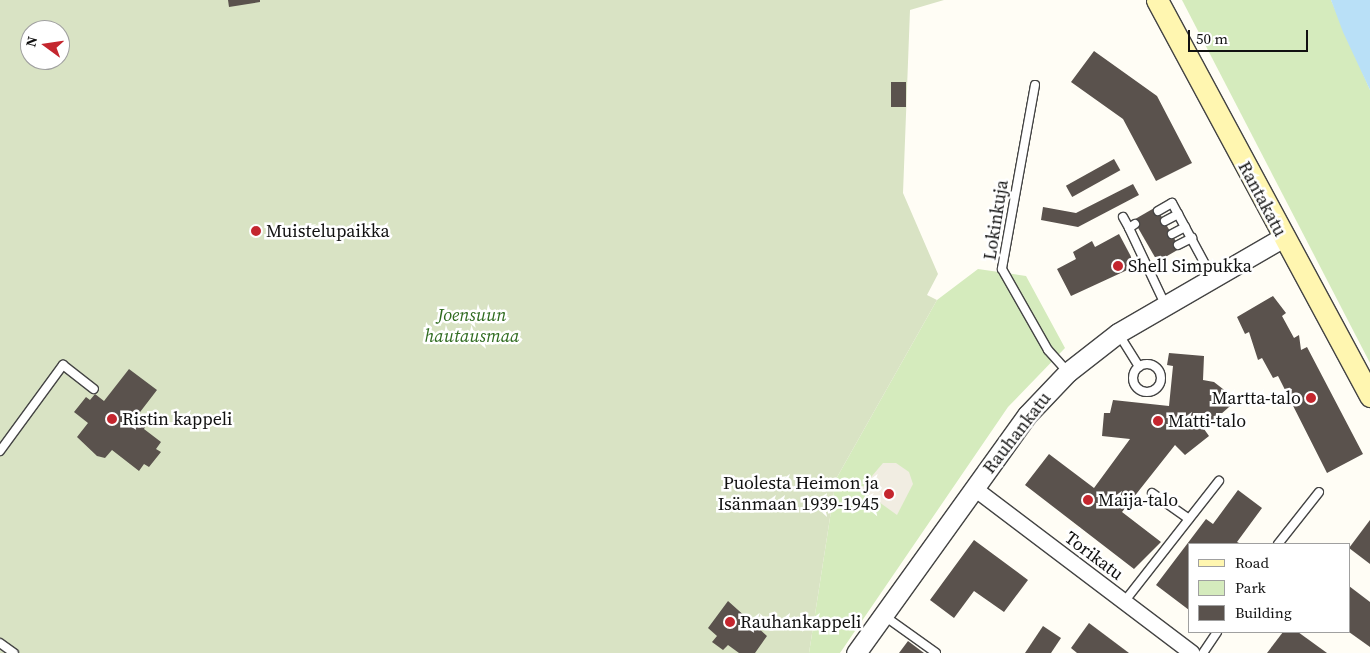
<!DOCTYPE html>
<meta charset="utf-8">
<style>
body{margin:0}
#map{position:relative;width:1370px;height:653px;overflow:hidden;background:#fffdf5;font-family:"Source Serif 4",serif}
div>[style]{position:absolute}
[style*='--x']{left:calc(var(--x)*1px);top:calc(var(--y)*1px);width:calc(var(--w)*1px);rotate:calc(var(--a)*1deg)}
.green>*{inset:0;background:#d5ebbd}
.cemetery>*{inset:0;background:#d9e3c4}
.plaza>*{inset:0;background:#f1ede2}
.water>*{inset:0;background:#b9e0f7}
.building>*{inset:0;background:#5a524d;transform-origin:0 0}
.roads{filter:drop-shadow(1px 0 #444) drop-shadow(-1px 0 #444) drop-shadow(0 1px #444) drop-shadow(0 -1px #444)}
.service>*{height:8px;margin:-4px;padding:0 4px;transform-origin:4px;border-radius:4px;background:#fff}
.service>.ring{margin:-4px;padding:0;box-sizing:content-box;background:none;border:8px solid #fff;border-radius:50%}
.minor>*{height:15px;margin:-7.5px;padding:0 7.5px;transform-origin:7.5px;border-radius:7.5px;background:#fff}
.tertiary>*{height:19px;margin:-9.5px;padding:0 9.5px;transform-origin:9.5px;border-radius:9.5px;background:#fff}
.secondary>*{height:21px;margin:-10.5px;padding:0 10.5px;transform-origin:10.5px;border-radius:10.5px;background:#fff6b0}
.dots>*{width:14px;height:14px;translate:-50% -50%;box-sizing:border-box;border:2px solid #fff;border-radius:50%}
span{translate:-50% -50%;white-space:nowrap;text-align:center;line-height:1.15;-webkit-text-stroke:5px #fff;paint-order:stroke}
.street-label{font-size:18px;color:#111}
.poi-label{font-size:18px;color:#111}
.left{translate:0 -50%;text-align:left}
.right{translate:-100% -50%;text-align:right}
.park-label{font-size:18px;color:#2f6b1f;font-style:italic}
.legend{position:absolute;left:1188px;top:543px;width:162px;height:90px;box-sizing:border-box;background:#fff;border:1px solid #a0a0a0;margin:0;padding:6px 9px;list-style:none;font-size:15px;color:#111}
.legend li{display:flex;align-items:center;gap:10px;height:25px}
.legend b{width:25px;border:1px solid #a0a0a0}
.north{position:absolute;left:20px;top:20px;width:50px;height:50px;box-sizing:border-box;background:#fff;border:1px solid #a0a0a0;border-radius:50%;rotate:284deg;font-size:14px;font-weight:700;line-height:20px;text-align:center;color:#111}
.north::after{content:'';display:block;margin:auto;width:18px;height:22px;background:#c4262e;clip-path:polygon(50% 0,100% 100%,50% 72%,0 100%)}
.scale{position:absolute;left:1188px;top:30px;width:120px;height:22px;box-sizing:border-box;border:2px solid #111;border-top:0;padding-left:6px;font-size:15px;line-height:18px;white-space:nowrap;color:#111;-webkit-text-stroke:4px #fff;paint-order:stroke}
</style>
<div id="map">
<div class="green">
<div style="clip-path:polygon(1182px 0,1331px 0,1370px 90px,1370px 363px)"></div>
<div style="clip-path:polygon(978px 269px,1026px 276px,1065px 348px,1008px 407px,840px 653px,809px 653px,836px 479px,937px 300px)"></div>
</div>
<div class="cemetery">
<div style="clip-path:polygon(evenodd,0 0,944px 0,910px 10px,903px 193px,938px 274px,927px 295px,937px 300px,836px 479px,809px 653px,0 653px,0 0,30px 30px,60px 30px,60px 60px,30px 60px,30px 30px)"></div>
</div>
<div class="plaza">
<div style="clip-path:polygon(883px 463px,896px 463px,909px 472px,913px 484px,897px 515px,861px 489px)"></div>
</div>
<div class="water">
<div style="clip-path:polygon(1331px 0,1370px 0,1370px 90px,1343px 32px)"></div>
</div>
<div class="building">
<div style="clip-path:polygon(228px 0,260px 0,260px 2px,229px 7px)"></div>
<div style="clip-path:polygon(1094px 51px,1157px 96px,1192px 163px,1156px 181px,1123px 119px,1071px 82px)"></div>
<div style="left:891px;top:82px;width:15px;height:25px"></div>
<div style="left:1114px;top:159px;width:13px;height:55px;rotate:61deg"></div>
<div style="clip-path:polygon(1133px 184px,1139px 195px,1078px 227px,1041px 220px,1043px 207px,1076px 213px)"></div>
<div style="left:1156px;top:207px;width:48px;height:26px;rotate:60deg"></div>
<div style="clip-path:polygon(1119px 234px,1136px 266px,1071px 296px,1057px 269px,1076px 259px,1073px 252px,1092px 241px,1095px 247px)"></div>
<div style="clip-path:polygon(1273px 296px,1286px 313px,1282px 316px,1294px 338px,1299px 335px,1301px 350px,1307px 347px,1363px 454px,1327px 473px,1278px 376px,1273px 378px,1262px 358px,1258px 360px,1249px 332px,1245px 334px,1237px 317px)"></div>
<div style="clip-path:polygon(1169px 353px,1204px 356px,1203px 380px,1214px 382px,1237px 400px,1204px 429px,1209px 436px,1185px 455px,1175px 445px,1122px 512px,1161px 542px,1134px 569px,1025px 485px,1049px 454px,1094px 488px,1130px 439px,1102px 436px,1104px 413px,1110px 413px,1113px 400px,1169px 406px,1173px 366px,1167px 365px)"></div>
<div style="clip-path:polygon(129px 369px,157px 390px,137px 416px,147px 424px,144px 429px,161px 442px,156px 449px,161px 452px,149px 467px,144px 464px,139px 471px,112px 450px,105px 458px,97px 456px,77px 437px,88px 423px,74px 412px,86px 397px,90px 400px,95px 394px,104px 401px)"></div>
<div style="clip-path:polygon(1238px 490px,1262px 508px,1237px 542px,1241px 544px,1189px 544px,1189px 610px,1156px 585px,1206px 519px,1213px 524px)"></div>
<div style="clip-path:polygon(1370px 520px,1370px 564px,1349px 548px)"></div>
<div style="clip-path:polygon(974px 540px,1028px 580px,1004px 612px,974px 591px,954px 618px,930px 600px)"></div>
<div style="clip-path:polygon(1349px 586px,1370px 602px,1370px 647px,1349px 632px)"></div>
<div style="clip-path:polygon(728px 601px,767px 636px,755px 653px,739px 653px,728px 645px,723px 650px,712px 642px,717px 636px,708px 628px)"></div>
<div style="clip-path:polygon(1089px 623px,1129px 653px,1077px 653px,1071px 648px)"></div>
<div style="clip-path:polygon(1043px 626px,1061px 638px,1051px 653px,1025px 653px)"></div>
<div style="clip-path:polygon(1283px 632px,1298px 632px,1327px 653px,1267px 653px)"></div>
<div style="clip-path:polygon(908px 641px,924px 653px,899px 653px)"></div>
</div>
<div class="roads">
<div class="service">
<div style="--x:1035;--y:85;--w:187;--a:100.2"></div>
<div style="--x:1002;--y:269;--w:93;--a:60.4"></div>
<div style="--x:1048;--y:350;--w:30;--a:48"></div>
<div style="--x:1158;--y:211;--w:16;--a:-30"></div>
<div style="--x:1172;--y:203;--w:84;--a:61.6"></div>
<div style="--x:1123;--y:217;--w:13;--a:61"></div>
<div style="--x:1165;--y:221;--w:15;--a:-28"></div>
<div style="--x:1135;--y:224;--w:7;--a:146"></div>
<div style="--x:1129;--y:228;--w:84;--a:64.7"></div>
<div style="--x:1172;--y:234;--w:15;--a:-28"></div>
<div style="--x:1178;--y:245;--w:16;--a:-27"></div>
<div style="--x:1118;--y:333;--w:40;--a:58"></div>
<div class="ring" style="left:1133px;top:364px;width:20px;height:20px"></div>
<div style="--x:0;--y:451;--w:107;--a:-53.8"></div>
<div style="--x:63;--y:365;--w:39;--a:38"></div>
<div style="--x:1152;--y:493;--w:45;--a:35.1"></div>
<div style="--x:1278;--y:544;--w:66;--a:-51.7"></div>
<div style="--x:1124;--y:602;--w:154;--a:-51.9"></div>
<div style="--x:883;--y:615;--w:65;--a:35.6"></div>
<div style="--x:0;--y:643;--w:17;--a:36"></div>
<div style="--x:1203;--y:653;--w:25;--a:-56"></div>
</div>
<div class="minor">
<div style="--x:974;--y:488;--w:273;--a:37.1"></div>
</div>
<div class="tertiary">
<div style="--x:856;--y:653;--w:293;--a:-54.3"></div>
<div style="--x:1027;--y:415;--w:59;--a:-46.4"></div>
<div style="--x:1068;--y:372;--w:63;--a:-38"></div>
<div style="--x:1118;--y:333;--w:190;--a:-30.1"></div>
</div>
<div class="secondary">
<div style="--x:1157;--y:0;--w:450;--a:61.7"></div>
</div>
</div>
<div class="dots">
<div style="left:256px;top:231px;background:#c4262e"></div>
<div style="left:1118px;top:266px;background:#c4262e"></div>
<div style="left:1311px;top:398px;background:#c4262e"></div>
<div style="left:112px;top:419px;background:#c4262e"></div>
<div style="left:1158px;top:421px;background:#c4262e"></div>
<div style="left:889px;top:494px;background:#c4262e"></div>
<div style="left:1088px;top:500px;background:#c4262e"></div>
<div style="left:730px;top:622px;background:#c4262e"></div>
</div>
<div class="street-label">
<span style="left:1262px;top:199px;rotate:62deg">Rantakatu</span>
<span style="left:996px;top:220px;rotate:-81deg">Lokinkuja</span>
<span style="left:1017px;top:433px;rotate:-52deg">Rauhankatu</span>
<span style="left:1094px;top:556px;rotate:37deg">Torikatu</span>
</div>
<div class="poi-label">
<span class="left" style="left:266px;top:231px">Muistelupaikka</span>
<span class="left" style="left:1128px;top:266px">Shell Simpukka</span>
<span class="right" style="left:1301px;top:398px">Martta-talo</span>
<span class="left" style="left:122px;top:419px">Ristin kappeli</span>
<span class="left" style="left:1168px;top:421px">Matti-talo</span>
<span class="right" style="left:879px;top:494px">Puolesta Heimon ja<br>Isänmaan 1939-1945</span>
<span class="left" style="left:1098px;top:500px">Maija-talo</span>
<span class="left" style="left:740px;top:622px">Rauhankappeli</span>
</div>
<div class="park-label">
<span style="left:472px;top:326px">Joensuun<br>hautausmaa</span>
</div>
<ul class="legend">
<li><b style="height:6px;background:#fff6b0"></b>Road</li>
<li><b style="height:14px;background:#d5ebbd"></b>Park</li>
<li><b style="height:14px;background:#5a524d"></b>Building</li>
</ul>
<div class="north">N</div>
<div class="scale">50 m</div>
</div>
